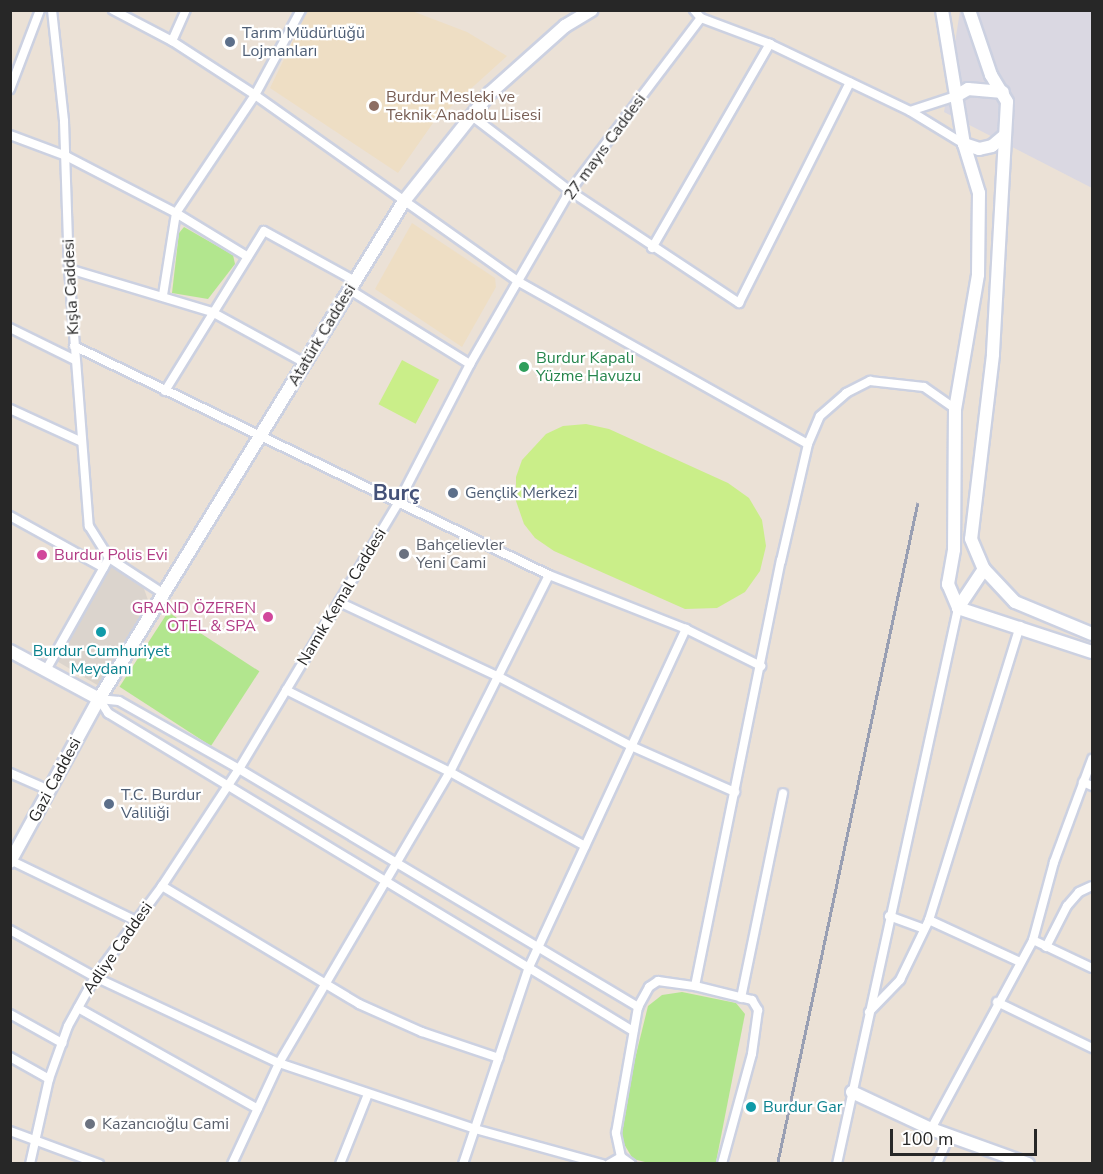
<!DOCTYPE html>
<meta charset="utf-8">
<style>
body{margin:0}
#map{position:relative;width:1103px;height:1174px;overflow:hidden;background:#ebe1d6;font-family:"Nunito Sans",sans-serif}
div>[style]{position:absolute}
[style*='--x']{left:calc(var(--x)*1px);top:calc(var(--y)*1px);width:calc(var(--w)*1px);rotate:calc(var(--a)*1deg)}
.industrial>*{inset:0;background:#dad8e2}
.education>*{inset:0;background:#eedec4}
.green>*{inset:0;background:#b2e68e;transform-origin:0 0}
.pitch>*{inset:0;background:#caee89;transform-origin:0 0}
.plaza>*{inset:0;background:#dbd4cd}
.roads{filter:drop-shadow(2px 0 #ccd1e1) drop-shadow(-2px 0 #ccd1e1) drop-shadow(0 2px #ccd1e1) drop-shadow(0 -2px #ccd1e1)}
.street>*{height:8px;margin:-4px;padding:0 4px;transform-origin:4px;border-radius:4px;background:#fff}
.secondary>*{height:12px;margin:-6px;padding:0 6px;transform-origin:6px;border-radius:6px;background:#fff}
.rail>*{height:3px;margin:-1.5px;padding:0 1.5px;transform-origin:1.5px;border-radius:1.5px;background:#999fb3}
.dots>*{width:16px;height:16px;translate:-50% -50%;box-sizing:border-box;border:3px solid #fff;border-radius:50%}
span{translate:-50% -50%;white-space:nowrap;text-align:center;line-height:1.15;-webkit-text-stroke:4.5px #fff;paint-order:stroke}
.service-label{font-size:16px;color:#4e5e75}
.left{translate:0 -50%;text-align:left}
.education-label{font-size:16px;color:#785e54}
.street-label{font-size:16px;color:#272727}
.leisure-label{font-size:16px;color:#27864d}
.worship-label{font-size:16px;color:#5b616d}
.hotel-label{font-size:16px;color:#b23c85}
.right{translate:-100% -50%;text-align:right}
.culture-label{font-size:16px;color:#0d838f}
.district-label{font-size:22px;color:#455279;font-weight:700}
.frame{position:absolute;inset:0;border:12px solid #272727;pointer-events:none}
.scale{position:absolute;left:890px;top:1129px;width:147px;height:27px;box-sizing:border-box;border:3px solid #272727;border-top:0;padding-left:8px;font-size:18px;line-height:21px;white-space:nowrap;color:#272727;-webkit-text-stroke:4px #fff;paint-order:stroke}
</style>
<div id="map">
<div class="industrial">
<div style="clip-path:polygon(960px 11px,1092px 11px,1092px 188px,944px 112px)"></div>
</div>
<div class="education">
<div style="clip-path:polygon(308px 10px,412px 11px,467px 32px,507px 56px,433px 123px,398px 173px,270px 88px)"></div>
<div style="clip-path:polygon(412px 223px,495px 278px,496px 287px,462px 347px,375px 289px)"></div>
</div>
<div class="green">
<div style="clip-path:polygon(184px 227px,233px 255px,235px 264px,208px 299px,172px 293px,179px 233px)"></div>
<div style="left:168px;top:612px;width:109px;height:89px;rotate:33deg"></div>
<div style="clip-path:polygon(682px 992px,736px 1003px,745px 1014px,716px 1162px,649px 1163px,633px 1159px,621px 1139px,633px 1067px,648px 1006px,662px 995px)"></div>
</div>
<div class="pitch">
<div style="left:402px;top:360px;width:42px;height:50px;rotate:28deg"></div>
<div style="clip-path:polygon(586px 424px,609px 429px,728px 483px,749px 498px,762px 520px,766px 546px,760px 571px,745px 592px,717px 608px,685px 609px,554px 551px,535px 538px,524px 524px,516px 501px,516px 477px,522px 460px,546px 434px,563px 426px)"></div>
</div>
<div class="plaza">
<div style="clip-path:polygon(110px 564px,143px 586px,149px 603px,99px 686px,55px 660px)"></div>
</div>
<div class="roads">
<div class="street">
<div style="--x:52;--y:10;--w:112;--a:83.8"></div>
<div style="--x:64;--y:121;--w:148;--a:88.1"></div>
<div style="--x:69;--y:269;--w:258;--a:85.6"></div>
<div style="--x:89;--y:526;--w:38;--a:58"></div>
<div style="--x:109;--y:558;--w:66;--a:33.2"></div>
<div style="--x:113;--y:10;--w:67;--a:27.7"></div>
<div style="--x:172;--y:41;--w:99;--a:33"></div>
<div style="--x:255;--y:95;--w:324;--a:35.3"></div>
<div style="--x:519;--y:282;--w:331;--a:29.3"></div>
<div style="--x:694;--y:10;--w:11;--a:49"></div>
<div style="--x:701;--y:18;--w:74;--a:20.6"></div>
<div style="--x:770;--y:44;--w:155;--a:25.6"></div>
<div style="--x:910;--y:111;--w:63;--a:31.4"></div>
<div style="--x:172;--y:41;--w:34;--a:-66"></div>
<div style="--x:10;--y:89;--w:85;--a:-69.2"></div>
<div style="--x:910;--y:111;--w:48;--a:-18.1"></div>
<div style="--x:472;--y:116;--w:123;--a:37.4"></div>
<div style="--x:570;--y:191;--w:203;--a:33.5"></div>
<div style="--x:739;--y:303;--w:247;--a:-63.3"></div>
<div style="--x:10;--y:135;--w:60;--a:20.6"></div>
<div style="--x:66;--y:156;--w:124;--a:27.4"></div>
<div style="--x:176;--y:213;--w:84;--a:31.4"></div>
<div style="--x:652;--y:248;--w:236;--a:-60"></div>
<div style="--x:69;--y:269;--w:149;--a:16.7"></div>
<div style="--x:212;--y:312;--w:106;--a:28.7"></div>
<div style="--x:350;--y:290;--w:141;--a:31.7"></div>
<div style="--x:163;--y:295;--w:83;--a:-81"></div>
<div style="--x:176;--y:213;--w:142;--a:-56.2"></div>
<div style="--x:255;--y:95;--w:97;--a:-61.6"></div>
<div style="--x:10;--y:328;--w:72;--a:26.2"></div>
<div style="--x:74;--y:346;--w:527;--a:25.74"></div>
<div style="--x:549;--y:575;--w:147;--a:21.5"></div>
<div style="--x:686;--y:629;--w:84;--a:26.3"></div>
<div style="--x:165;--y:391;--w:188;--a:-58.3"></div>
<div style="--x:264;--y:231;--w:104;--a:28.8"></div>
<div style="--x:10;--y:409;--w:79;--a:24.6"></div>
<div style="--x:10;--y:516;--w:107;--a:29"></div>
<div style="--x:339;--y:602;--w:174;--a:25.1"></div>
<div style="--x:497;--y:676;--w:151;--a:27.6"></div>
<div style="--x:631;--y:746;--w:114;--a:23.9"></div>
<div style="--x:46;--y:670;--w:129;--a:-60.6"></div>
<div style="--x:286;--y:690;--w:183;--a:26.6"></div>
<div style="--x:450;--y:772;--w:154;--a:28.7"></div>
<div style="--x:99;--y:699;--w:17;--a:57"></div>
<div style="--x:108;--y:713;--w:614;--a:31.2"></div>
<div style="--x:99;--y:699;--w:20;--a:6"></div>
<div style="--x:119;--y:701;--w:138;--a:29.5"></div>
<div style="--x:239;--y:769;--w:465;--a:30.8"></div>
<div style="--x:10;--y:773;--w:43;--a:23.6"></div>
<div style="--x:1083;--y:782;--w:10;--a:24"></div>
<div style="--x:10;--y:860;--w:140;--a:25.8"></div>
<div style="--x:162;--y:886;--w:230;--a:30.9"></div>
<div style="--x:359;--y:1004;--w:69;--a:24"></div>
<div style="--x:422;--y:1032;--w:81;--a:18.7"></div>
<div style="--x:889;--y:916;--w:37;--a:20"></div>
<div style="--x:929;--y:920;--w:100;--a:24.8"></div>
<div style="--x:10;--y:930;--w:97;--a:28.9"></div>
<div style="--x:95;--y:977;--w:203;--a:25.1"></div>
<div style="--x:279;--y:1063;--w:207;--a:18.6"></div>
<div style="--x:475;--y:1129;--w:132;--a:15.4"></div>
<div style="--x:1033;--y:940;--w:65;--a:25.4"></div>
<div style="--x:1046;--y:947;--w:46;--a:-62.9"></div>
<div style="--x:1067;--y:906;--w:18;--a:-49"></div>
<div style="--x:1079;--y:892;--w:14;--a:-25"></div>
<div style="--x:695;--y:986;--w:59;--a:13.8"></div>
<div style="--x:752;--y:1000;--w:12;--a:59"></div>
<div style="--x:758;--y:1010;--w:44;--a:97.8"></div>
<div style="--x:752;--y:1054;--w:114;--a:105.3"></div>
<div style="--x:741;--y:998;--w:209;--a:-78.4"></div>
<div style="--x:997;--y:1002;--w:106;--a:25.8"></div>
<div style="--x:78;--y:1008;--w:206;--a:29.3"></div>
<div style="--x:869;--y:1012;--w:45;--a:-45.9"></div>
<div style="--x:900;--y:980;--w:67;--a:-64.2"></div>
<div style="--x:929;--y:920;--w:308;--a:-72.8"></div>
<div style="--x:10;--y:1014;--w:60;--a:29.1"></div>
<div style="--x:10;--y:1057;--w:45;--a:29.4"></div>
<div style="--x:931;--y:1129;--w:215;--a:-61.6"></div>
<div style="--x:1033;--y:940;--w:81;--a:-74.9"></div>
<div style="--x:1054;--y:862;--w:110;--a:-69.7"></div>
<div style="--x:10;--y:1131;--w:95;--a:20.3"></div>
<div style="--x:30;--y:1164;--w:87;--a:-77.4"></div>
<div style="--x:49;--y:1079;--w:56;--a:-70.3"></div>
<div style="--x:68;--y:1026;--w:56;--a:-61.1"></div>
<div style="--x:95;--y:977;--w:113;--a:-53.6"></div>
<div style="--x:162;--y:886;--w:140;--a:-56.7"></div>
<div style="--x:239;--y:769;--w:310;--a:-59.1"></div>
<div style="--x:398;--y:503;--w:157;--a:-62.6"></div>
<div style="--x:470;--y:364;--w:200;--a:-60"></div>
<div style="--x:570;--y:191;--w:217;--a:-52.9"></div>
<div style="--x:232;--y:1164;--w:111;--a:-65"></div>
<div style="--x:279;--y:1063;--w:338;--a:-59.6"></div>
<div style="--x:450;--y:772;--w:220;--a:-63.3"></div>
<div style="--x:340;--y:1164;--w:75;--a:-68.2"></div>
<div style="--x:463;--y:1164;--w:208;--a:-71.5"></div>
<div style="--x:529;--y:967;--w:373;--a:-65.1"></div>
<div style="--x:609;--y:1164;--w:14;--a:-30"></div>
<div style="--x:631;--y:1164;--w:12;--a:-145"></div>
<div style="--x:621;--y:1157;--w:25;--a:-102"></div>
<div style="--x:616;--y:1133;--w:128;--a:-80.1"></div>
<div style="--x:638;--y:1007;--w:23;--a:-61"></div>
<div style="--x:649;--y:987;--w:11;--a:-34"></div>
<div style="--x:658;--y:981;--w:37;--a:8"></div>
<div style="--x:695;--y:986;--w:434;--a:-78.6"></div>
<div style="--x:781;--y:561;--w:120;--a:-77"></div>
<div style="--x:808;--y:444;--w:30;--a:-67"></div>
<div style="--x:820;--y:416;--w:35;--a:-41"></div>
<div style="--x:846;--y:393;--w:27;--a:-27"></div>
<div style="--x:870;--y:381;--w:54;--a:6.3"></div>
<div style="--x:924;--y:387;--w:38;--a:35"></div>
<div style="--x:837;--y:1164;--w:569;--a:-77.72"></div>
<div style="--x:937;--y:1164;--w:30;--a:-67"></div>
</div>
<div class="secondary">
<div style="--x:942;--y:10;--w:136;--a:80.7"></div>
<div style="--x:964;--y:144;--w:51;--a:73"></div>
<div style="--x:979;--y:193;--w:82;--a:90.7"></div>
<div style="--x:978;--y:275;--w:136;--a:99.7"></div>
<div style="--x:955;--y:409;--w:141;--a:90.4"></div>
<div style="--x:954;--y:550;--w:35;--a:100"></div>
<div style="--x:948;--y:584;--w:26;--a:67"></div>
<div style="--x:958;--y:608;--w:141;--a:18.2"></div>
<div style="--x:969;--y:10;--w:69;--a:71.3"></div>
<div style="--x:991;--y:75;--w:31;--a:59"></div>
<div style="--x:1007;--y:102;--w:253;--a:93.2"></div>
<div style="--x:993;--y:355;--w:185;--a:96.8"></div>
<div style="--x:971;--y:539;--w:33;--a:67"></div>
<div style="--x:984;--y:569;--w:45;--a:46.8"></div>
<div style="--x:1015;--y:602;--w:83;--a:22.6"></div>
<div style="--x:956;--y:96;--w:14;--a:-30"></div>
<div style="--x:968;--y:89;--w:35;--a:5"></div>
<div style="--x:964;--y:144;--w:16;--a:18"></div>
<div style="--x:979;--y:149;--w:13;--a:-13"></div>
<div style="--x:992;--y:146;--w:17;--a:-40"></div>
<div style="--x:958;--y:608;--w:47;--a:-56.3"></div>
<div style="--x:10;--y:651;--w:101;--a:28.3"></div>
<div style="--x:10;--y:862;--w:186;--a:-61.4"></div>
<div style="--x:99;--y:699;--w:584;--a:-58.51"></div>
<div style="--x:404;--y:201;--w:138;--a:-51.5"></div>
<div style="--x:490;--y:93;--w:101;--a:-41.8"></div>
<div style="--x:565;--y:26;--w:31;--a:-31"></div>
<div style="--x:852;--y:1092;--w:87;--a:25.1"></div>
<div style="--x:931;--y:1129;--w:103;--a:19.8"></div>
</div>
</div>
<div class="rail">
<div style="--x:777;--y:1164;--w:675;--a:-78.02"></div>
</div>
<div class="dots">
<div style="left:230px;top:42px;background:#5c6f8a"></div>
<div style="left:374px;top:106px;background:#8d6e63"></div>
<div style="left:524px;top:367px;background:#2e9e5b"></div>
<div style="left:453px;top:493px;background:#5c6f8a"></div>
<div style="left:404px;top:554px;background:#6b7280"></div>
<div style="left:42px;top:555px;background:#d1479c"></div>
<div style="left:268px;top:617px;background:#d1479c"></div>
<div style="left:101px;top:632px;background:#0f9aa8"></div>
<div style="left:109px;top:804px;background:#5c6f8a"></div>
<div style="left:751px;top:1107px;background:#0f9aa8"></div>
<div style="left:90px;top:1124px;background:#6b7280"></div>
</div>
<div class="service-label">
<span class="left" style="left:242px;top:42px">Tarım Müdürlüğü<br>Lojmanları</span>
<span class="left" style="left:465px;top:493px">Gençlik Merkezi</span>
<span class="left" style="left:121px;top:804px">T.C. Burdur<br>Valiliği</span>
</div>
<div class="education-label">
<span class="left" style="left:386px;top:106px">Burdur Mesleki ve<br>Teknik Anadolu Lisesi</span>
</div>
<div class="street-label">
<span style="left:605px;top:147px;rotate:-54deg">27 mayıs Caddesi</span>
<span style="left:71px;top:287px;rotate:-93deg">Kışla Caddesi</span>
<span style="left:322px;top:335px;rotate:-59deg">Atatürk Caddesi</span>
<span style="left:342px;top:597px;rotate:-59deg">Namık Kemal Caddesi</span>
<span style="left:55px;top:780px;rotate:-62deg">Gazi Caddesi</span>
<span style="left:118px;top:948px;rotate:-55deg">Adliye Caddesi</span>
</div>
<div class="leisure-label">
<span class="left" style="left:536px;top:367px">Burdur Kapalı<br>Yüzme Havuzu</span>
</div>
<div class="worship-label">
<span class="left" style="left:416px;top:554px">Bahçelievler<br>Yeni Cami</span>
<span class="left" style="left:102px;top:1124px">Kazancıoğlu Cami</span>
</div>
<div class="hotel-label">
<span class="left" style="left:54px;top:555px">Burdur Polis Evi</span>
<span class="right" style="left:256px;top:617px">GRAND ÖZEREN<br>OTEL &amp; SPA</span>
</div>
<div class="culture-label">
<span style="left:101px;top:660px">Burdur Cumhuriyet<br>Meydanı</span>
<span class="left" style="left:763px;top:1107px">Burdur Gar</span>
</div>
<div class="district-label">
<span style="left:396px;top:494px">Burç</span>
</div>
<div class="frame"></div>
<div class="scale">100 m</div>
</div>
